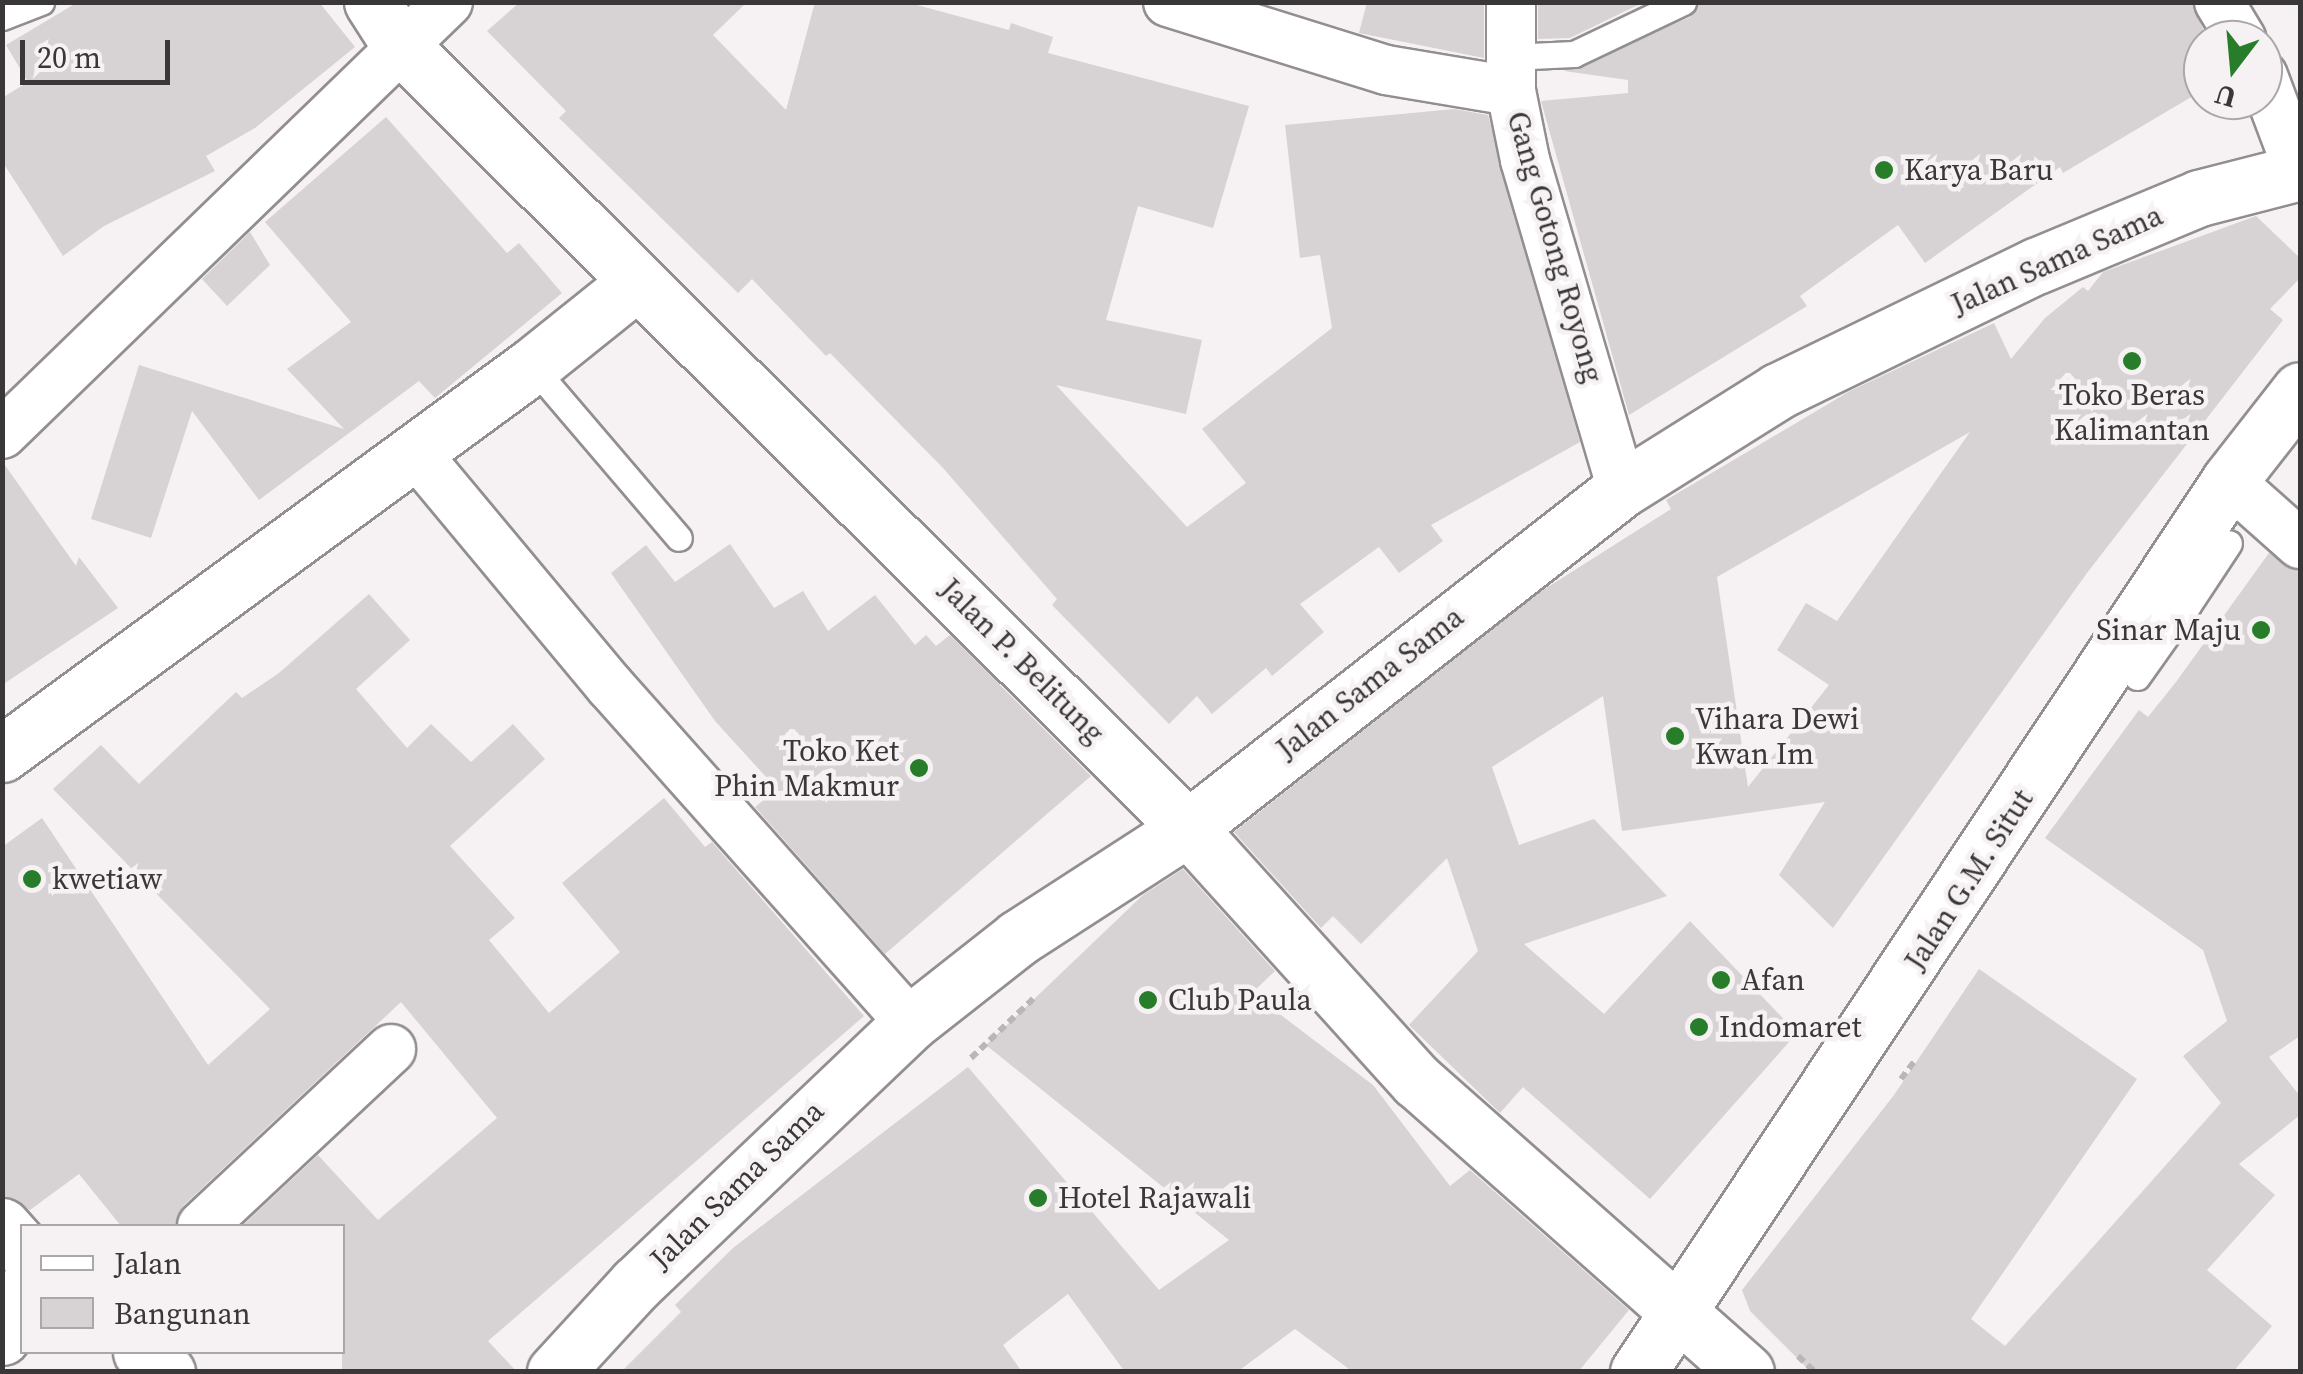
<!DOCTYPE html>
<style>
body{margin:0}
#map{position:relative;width:2303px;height:1374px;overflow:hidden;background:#f6f1f3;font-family:"Source Serif 4",serif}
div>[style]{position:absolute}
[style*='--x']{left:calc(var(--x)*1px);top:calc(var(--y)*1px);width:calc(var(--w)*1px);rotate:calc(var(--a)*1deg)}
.building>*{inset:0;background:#d7d2d4}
.path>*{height:6px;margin-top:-3px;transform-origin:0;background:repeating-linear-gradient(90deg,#bab6b8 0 8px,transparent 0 13px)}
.roads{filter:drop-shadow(2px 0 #938e90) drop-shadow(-2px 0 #938e90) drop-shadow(0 2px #938e90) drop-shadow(0 -2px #938e90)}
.service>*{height:25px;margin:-12.5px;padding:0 12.5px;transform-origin:12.5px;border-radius:12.5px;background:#fff}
.minor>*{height:48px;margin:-24px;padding:0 24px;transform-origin:24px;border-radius:24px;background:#fff}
.tertiary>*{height:55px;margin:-27.5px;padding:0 27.5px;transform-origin:27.5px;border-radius:27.5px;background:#fff}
.secondary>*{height:55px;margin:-27.5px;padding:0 27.5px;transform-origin:27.5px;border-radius:27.5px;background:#fff}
.dots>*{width:28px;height:28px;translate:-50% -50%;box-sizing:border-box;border:5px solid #f6f1f3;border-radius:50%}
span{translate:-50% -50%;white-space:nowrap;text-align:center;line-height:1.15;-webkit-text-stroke:9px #f6f1f3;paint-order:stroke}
.poi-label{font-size:30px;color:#393737}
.left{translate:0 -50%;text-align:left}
.right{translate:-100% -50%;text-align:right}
.street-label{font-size:30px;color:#393737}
.frame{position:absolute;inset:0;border:5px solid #393737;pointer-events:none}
.legend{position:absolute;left:20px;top:1224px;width:325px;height:130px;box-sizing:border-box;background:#f6f1f3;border:2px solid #aaa7a8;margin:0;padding:12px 18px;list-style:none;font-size:30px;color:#393737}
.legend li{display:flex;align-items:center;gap:20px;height:50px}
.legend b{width:50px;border:2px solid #aaa7a8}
.north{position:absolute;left:2183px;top:20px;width:100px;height:100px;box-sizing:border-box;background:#f6f1f3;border:2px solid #aaa7a8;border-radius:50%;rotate:196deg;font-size:28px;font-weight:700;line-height:40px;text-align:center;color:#393737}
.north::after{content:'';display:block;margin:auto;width:35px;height:45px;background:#277d29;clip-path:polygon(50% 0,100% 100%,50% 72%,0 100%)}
.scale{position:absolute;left:20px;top:40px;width:150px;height:45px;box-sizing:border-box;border:5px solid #393737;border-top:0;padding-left:12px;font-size:30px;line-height:35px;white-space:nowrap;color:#393737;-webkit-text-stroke:8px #f6f1f3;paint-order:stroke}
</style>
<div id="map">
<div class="building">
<div style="clip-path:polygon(78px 2px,319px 2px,355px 47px,255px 128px,206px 156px,215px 171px,104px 226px,63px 256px,2px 161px,2px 98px,28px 82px,6px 45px)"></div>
<div style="clip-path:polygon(520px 2px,747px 2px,713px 35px,786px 110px,815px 2px,906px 2px,1009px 30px,1011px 23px,1053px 37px,1048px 53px,1249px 106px,1213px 228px,1138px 206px,1106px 320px,1202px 340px,1186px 414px,1056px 385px,1187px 527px,1246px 483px,1202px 429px,1332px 328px,1320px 255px,1300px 258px,1285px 125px,1454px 109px,1488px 115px,1580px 442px,1431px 525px,1443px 541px,1399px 573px,1379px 547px,1300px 604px,1324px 632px,1272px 676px,1266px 668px,1212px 714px,1197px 696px,1169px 724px,1052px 605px,1057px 599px,943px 468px,830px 353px,826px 356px,752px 279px,738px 293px,559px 118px,566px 111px,487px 31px)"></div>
<div style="clip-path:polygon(1367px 2px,1484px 2px,1484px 58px,1359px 33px)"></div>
<div style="clip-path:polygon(1538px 2px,1644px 2px,1570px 38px,1538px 39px)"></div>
<div style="clip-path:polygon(1699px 2px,2192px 2px,2203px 29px,2203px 90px,2063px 173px,2060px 167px,1925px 263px,1898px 225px,1800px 296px,1807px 306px,1629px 415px,1541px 101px,1628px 93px,1628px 80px,1564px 71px,1690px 17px)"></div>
<div style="clip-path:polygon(386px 117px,507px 253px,519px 243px,562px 293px,435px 398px,419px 381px,259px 500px,192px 411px,151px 538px,91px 519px,139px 365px,344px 429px,287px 369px,351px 322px,265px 222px)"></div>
<div style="clip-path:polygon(evenodd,2256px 216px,2300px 258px,2300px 278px,2270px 309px,2283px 320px,2087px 573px,1833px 928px,1779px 875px,1825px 802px,1622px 831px,1603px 696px,1492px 767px,1519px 845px,1594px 819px,1667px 896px,1524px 944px,1604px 1014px,1690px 921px,1797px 1033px,1650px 1199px,1523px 1087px,1500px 1113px,1409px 1025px,1478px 951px,1447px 858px,1361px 944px,1333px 916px,1321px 928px,1234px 832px,1540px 592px,1671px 509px,1666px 500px,1850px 391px,1994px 323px,2011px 359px,2045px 318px,2083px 287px,2088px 291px,2103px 272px,2256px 216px,1970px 432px,1837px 621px,1806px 603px,1777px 650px,1829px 685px,1748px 787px,1717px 577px,1970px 432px)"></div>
<div style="clip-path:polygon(250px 232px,270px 265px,227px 306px,202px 279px)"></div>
<div style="clip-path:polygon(2px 461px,76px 566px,79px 557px,118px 608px,2px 685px)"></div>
<div style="clip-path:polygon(730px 544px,774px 608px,803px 591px,828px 631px,875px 595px,915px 645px,926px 635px,936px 646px,950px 635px,1091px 776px,885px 954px,755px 807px,777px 789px,715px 721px,611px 573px,646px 545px,675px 582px)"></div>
<div style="clip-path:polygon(2269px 553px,2300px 572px,2300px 1036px,2269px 1057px,2300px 1096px,2300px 1115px,2239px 1164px,2275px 1195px,2207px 1270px,2272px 1326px,2233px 1372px,1811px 1372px,1750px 1311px,1742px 1290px,1894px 1095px,1979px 969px,2137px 1079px,1971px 1319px,2005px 1346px,2221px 1103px,2183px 1056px,2227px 1021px,2203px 950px,2045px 838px,2139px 710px,2148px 717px,2176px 682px)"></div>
<div style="clip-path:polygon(369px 594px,410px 640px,356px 689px,407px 748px,431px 724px,471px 762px,513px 724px,545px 759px,450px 846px,515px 918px,489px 940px,549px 1013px,620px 952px,562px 883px,664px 798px,705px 847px,712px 842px,864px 1016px,488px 1341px,517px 1372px,342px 1372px,342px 1226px,242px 1226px,318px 1155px,378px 1220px,497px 1118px,401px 1002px,183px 1206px,175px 1226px,121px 1226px,79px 1174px,30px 1210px,2px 1196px,2px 847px,42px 818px,208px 1065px,270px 1009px,53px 789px,101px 745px,139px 784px,236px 692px,242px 698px,279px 673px)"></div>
<div style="clip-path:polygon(1183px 869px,1275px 971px,1252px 993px,1373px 1085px,1450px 1186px,1470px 1170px,1629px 1310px,1578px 1372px,1353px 1372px,1295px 1329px,1237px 1372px,1125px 1372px,1068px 1294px,1003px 1345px,1022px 1372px,621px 1372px,681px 1312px,675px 1305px,733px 1248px,968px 1067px,1159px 1290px,1229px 1240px,986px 1045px,1143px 895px)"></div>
</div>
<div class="path">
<div style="--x:971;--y:1058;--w:90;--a:-43.6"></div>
<div style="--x:1901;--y:1079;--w:25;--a:-53"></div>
<div style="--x:1798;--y:1356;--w:23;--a:43"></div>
</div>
<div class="roads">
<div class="service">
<div style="--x:2;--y:17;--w:42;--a:-21"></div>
<div style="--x:1508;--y:57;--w:66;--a:-2.6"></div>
<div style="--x:1574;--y:54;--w:121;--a:-25.5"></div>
<div style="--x:532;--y:366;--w:226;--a:49.5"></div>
<div style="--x:2188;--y:605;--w:74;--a:-56.5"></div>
<div style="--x:2137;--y:677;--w:88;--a:-54.7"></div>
<div style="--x:2188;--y:605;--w:33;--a:-145"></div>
</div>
<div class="minor">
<div style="--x:1168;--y:2;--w:228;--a:17.3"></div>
<div style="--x:1386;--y:70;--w:127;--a:9.5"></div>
<div style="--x:1511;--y:2;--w:89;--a:90"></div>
<div style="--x:1511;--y:91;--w:70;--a:78.5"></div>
<div style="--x:1525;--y:160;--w:343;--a:73.6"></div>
<div style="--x:2219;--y:2;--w:44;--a:58.8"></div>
<div style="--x:2263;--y:76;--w:103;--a:69.4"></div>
<div style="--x:2;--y:434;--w:621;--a:-44.09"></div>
<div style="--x:415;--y:452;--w:305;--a:50.2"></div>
<div style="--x:610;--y:686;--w:451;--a:48.3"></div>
<div style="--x:2229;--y:481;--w:95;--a:41.6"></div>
<div style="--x:202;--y:1226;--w:259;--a:-43.1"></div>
</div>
<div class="tertiary">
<div style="--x:372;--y:2;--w:50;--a:57.3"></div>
<div style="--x:399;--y:44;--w:1112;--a:44.82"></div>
<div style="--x:1188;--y:828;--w:341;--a:47.9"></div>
<div style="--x:1417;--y:1081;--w:439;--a:41.5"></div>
<div style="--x:2;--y:754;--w:657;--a:-36.21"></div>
<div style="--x:532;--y:366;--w:134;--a:-38.7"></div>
<div style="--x:2;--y:1226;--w:30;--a:48"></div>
<div style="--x:2;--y:1337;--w:49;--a:-66"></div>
<div style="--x:141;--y:1352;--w:33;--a:38"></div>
<div style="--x:555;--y:1372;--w:120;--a:-47.4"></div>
<div style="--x:636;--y:1284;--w:378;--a:-43.6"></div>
<div style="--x:910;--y:1023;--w:137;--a:-38.2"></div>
<div style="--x:1018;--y:938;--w:202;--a:-32.9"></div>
<div style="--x:1188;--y:828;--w:551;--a:-37.99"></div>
<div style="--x:1622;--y:489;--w:184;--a:-32.1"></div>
<div style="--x:1778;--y:391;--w:287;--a:-25.9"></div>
<div style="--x:2036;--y:266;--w:177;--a:-22.6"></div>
<div style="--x:2199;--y:198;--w:104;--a:-14.4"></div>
</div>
<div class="secondary">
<div style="--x:1638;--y:1372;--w:1069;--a:-56.44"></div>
<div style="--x:2229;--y:481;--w:115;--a:-52"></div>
</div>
</div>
<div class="dots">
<div style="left:1884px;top:170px;background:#277d29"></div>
<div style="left:2132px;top:361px;background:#277d29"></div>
<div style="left:2261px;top:630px;background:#277d29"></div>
<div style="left:1675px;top:736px;background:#277d29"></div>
<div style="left:919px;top:768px;background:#277d29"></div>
<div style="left:32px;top:879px;background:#277d29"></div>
<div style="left:1721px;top:980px;background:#277d29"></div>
<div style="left:1148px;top:1000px;background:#277d29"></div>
<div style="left:1699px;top:1027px;background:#277d29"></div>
<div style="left:1038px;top:1198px;background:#277d29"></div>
</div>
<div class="poi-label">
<span class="left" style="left:1904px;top:170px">Karya Baru</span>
<span style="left:2132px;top:412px">Toko Beras<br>Kalimantan</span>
<span class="right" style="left:2241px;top:630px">Sinar Maju</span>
<span class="left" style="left:1695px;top:736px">Vihara Dewi<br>Kwan Im</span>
<span class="right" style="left:899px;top:768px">Toko Ket<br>Phin Makmur</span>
<span class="left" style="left:52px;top:879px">kwetiaw</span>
<span class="left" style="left:1741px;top:980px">Afan</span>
<span class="left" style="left:1168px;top:1000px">Club Paula</span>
<span class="left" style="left:1719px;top:1027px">Indomaret</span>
<span class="left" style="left:1058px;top:1198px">Hotel Rajawali</span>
</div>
<div class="street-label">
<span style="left:1555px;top:247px;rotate:74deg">Gang Gotong Royong</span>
<span style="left:2057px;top:260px;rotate:-24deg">Jalan Sama Sama</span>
<span style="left:1022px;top:661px;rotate:45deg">Jalan P. Belitung</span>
<span style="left:1370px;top:683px;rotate:-38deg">Jalan Sama Sama</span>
<span style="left:1969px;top:880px;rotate:-57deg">Jalan G.M. Situt</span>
<span style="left:737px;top:1185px;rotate:-44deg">Jalan Sama Sama</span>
</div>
<div class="frame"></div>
<ul class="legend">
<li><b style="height:12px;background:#fff"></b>Jalan</li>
<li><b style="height:28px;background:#d7d2d4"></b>Bangunan</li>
</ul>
<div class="north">U</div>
<div class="scale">20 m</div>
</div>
